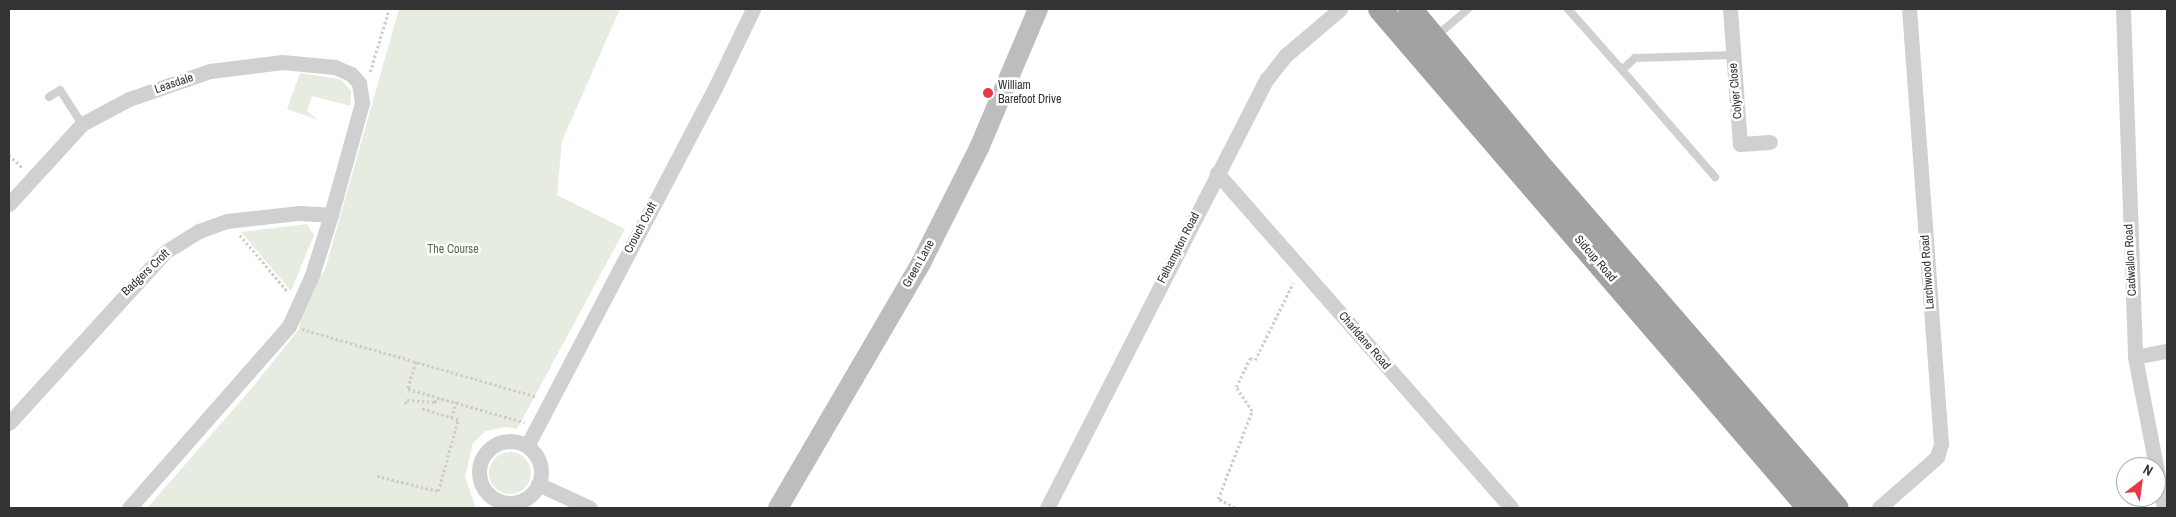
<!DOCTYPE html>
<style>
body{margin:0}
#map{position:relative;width:2176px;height:517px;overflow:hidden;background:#fff;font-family:"Archivo Narrow",sans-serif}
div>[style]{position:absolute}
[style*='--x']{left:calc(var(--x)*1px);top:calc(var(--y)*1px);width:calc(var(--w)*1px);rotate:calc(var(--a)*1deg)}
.green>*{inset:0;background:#e6ecdf}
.round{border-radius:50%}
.path>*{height:2.5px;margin-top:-1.25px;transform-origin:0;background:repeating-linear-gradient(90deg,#cdcdcd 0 2.5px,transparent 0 5px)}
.service>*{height:8px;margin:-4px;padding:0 4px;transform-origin:4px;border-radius:4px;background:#d0d0d0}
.minor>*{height:15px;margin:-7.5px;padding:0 7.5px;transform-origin:7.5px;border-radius:7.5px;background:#d0d0d0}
.minor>.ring{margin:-7.5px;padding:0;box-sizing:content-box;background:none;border:15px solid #d0d0d0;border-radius:50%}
.secondary>*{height:20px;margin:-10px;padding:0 10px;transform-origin:10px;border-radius:10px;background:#bdbdbd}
.trunk>*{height:24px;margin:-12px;padding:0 12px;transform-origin:12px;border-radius:12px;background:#a2a2a2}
.dots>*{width:14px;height:14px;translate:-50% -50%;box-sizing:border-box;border:2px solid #fff;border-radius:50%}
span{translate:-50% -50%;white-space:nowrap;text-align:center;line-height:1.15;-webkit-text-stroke:5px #fff;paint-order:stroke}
.street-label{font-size:12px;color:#333}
.poi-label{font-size:12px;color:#333}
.left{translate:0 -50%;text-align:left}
.park-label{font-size:12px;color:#56703f}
.frame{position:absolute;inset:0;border:10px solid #333;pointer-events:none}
.north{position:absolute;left:2116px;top:457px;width:50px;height:50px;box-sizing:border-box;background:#fff;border:1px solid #adadad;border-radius:50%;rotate:30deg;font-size:14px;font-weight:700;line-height:20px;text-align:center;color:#333}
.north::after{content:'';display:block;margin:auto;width:18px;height:22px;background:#e63946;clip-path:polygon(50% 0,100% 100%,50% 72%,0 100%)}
</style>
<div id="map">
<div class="green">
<div style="clip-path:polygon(399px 9px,620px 9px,562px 141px,557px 195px,625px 229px,517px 429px,506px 427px,486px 431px,473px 443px,465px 477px,476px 508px,147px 508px,252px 388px,299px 329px,304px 294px,325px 270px)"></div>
<div style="clip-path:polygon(300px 73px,340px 79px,351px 91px,351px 106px,312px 96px,307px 111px,318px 120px,287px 109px)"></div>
<div style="clip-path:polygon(307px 224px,314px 235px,291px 291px,241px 232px)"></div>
<div class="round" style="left:489px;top:452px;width:42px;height:42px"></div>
</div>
<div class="path">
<div style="--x:370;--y:72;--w:66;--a:-73.2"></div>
<div style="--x:9;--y:155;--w:18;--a:43"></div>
<div style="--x:240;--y:235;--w:75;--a:49.9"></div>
<div style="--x:302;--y:329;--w:245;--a:16.1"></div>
<div style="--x:416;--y:362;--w:28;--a:107"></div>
<div style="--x:408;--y:389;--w:121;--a:15.9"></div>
<div style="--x:405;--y:404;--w:4;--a:-63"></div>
<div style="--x:407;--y:400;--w:27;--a:4"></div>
<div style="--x:434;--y:402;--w:7;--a:-34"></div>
<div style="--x:451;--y:418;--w:17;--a:-73"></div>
<div style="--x:377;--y:476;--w:63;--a:13.8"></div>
<div style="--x:438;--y:491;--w:74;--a:-74.3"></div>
<div style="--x:458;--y:420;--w:39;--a:-163"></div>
<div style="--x:1235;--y:508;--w:19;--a:-152"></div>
<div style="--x:1218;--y:499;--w:94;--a:-68.9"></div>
<div style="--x:1252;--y:411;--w:29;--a:-124"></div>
<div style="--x:1236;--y:387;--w:32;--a:-64"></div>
<div style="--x:1250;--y:358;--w:5;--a:22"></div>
<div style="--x:1255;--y:360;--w:86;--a:-63.7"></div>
</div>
<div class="service">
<div style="--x:1568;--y:9;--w:81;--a:48.5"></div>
<div style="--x:1622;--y:70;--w:18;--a:-43"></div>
<div style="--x:1635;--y:58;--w:98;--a:-1.8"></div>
<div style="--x:1435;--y:37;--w:43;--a:-40.3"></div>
<div style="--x:1622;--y:70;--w:142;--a:49"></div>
<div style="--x:49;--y:97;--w:13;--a:-32"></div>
<div style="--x:60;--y:90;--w:40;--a:57.1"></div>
</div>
<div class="minor">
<div style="--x:1730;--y:9;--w:135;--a:85.8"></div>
<div style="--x:1740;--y:144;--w:30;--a:-4"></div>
<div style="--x:2123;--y:9;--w:348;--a:88"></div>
<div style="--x:2135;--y:357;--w:154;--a:79.1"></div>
<div style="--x:1217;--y:173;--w:446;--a:48.7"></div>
<div style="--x:9;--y:204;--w:108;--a:-47.6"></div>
<div style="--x:82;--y:124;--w:53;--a:-28"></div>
<div style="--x:129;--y:99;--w:86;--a:-19.1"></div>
<div style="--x:210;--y:71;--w:73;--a:-7.1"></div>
<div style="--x:282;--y:62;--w:53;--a:5.4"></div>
<div style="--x:335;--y:67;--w:17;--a:24"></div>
<div style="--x:351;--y:74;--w:12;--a:48"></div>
<div style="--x:359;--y:83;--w:20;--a:81"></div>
<div style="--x:362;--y:103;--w:116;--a:105.5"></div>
<div style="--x:331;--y:215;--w:63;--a:107.6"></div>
<div style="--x:312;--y:275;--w:56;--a:114.3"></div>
<div style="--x:289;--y:326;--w:242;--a:131.3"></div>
<div style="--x:2135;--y:357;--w:33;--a:-11"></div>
<div style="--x:9;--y:423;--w:231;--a:-47.6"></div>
<div style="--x:165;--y:252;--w:40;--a:-32"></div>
<div style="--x:199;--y:231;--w:30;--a:-20"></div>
<div style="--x:227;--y:221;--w:71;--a:-6.4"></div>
<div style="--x:298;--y:213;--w:33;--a:3"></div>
<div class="ring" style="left:479px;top:441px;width:47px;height:47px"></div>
<div style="--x:527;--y:446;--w:404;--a:-62.3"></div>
<div style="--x:715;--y:88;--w:88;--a:-64.3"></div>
<div style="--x:538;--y:484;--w:57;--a:24.8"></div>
<div style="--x:1047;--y:508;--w:482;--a:-62.9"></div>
<div style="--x:1267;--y:79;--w:31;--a:-52"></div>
<div style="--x:1286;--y:55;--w:71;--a:-40.4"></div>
<div style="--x:1879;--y:508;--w:77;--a:-41.3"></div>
<div style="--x:1937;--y:457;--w:14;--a:-73"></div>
<div style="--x:1941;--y:444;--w:436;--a:-94.2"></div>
</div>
<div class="secondary">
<div style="--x:778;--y:508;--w:284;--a:-59.7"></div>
<div style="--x:921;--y:263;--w:129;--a:-63.2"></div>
<div style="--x:979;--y:148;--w:151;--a:-67"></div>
</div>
<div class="trunk">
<div style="--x:1380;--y:9;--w:658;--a:49.31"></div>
<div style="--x:1410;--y:9;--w:197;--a:50.3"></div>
<div style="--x:1536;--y:161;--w:459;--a:49.1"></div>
</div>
<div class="dots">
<div style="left:988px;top:93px;background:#e63946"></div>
</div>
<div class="street-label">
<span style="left:174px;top:84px;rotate:-19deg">Leasdale</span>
<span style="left:1736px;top:91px;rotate:-95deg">Colyer Close</span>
<span style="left:641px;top:228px;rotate:-62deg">Crouch Croft</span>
<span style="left:1179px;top:248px;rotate:-63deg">Felhampton Road</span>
<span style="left:1595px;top:259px;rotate:49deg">Sidcup Road</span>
<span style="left:2131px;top:260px;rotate:-93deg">Cadwallon Road</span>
<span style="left:919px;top:264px;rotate:-61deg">Green Lane</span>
<span style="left:1928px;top:272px;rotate:-94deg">Larchwood Road</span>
<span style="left:146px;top:273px;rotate:-44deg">Badgers Croft</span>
<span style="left:1364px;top:341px;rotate:49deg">Charldane Road</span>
</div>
<div class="poi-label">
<span class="left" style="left:998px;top:93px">William<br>Barefoot Drive</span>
</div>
<div class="park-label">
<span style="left:453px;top:250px">The Course</span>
</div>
<div class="frame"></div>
<div class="north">N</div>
</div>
